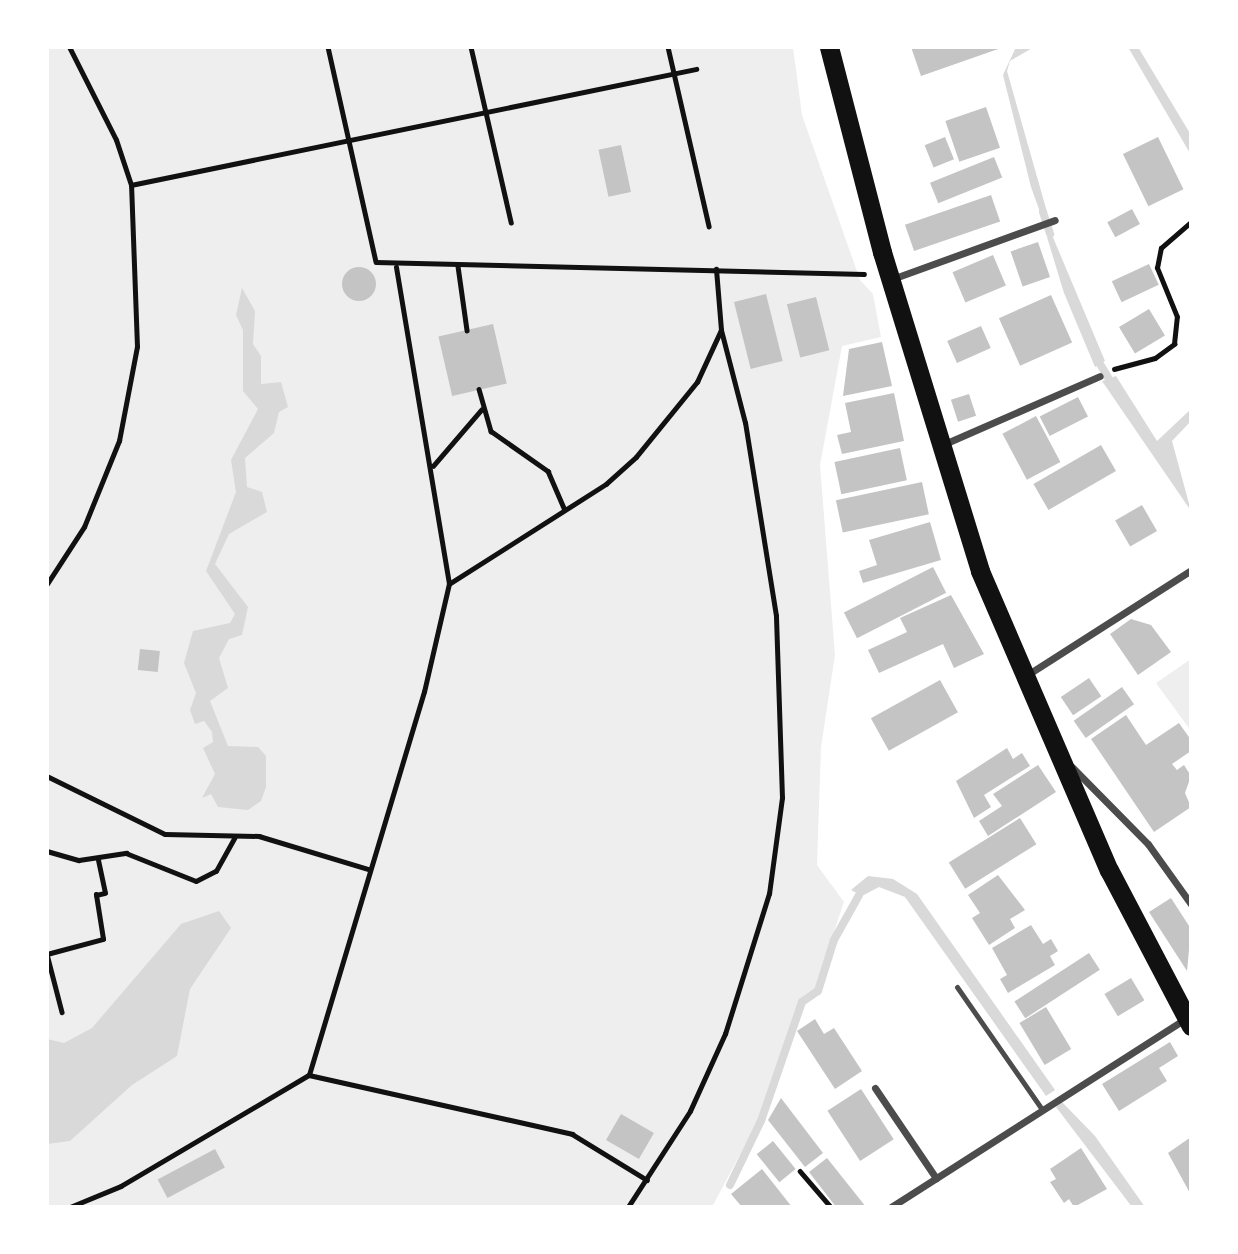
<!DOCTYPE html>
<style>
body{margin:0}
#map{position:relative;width:1238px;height:1254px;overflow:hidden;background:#fff;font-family:Commissioner,sans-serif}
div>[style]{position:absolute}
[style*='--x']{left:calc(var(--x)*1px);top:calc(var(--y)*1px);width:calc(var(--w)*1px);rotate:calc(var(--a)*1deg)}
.green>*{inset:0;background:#eee}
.water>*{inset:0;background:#d9d9d9}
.stream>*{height:8px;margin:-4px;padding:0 4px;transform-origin:4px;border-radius:4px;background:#d9d9d9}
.building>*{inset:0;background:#c4c4c4;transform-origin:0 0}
.round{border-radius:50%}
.path>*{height:4.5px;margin:-2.25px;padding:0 2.25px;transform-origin:2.25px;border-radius:2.25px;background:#111}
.service>*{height:5px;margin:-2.5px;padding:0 2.5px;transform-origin:2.5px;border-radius:2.5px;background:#4c4c4c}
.minor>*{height:7px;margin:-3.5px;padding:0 3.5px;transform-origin:3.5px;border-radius:3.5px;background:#4c4c4c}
.trunk>*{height:19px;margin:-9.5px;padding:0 9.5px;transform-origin:9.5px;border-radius:9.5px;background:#111}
span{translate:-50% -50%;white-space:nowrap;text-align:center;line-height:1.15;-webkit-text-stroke:6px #fff;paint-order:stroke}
.frame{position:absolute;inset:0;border:49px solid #fff;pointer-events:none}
</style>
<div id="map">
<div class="green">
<div style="clip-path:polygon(47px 47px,793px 47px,802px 115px,860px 280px,873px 294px,881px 337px,842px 346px,820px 465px,835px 655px,821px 747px,817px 865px,844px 902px,814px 991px,800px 999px,759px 1119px,712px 1207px,47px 1207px)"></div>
<div style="clip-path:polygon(1191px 659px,1191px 731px,1156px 683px)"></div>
</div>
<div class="water">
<div style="clip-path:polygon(1016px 47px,1034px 47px,1010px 61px,1007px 71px,1047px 212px,1040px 212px,1031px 187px,1003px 75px)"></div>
<div style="clip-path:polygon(1128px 47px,1138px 47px,1191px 135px,1191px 155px)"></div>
<div style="clip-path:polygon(1052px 235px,1105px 361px,1095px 367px,1064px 293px,1047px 237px)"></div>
<div style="clip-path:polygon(242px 288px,255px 311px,253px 344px,261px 356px,261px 384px,281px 382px,288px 407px,279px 412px,274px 433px,245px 458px,247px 487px,262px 492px,267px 512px,229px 534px,215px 564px,248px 607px,242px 635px,229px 639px,219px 658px,228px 688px,210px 701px,228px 746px,258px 747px,266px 756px,266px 787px,261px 801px,248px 810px,218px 807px,211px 794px,202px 798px,215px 774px,203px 748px,213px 742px,212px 732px,204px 721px,195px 724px,190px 710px,196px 693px,184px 663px,193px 631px,230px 623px,235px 614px,206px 571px,236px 492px,231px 460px,258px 409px,243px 391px,243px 330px,236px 315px)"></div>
<div style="clip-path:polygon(1116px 376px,1157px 441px,1191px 409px,1191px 421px,1172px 441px,1191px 511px,1102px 381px)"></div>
<div style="clip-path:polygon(868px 876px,893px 879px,917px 894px,1055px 1090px,1046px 1096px,905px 897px,879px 887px,862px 896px,851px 890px)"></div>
<div style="clip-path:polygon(219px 911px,231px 928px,190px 989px,177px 1056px,132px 1085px,70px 1141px,47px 1144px,47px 1039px,64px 1043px,92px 1028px,181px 924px)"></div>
<div style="clip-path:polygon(1062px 1102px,1095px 1136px,1145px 1207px,1132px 1207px,1056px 1107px)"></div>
</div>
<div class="stream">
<div style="--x:1043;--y:212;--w:23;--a:72"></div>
<div style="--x:1100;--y:364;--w:17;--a:59"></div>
<div style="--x:730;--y:1185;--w:71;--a:-64.2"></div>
<div style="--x:761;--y:1121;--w:126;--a:-71"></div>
<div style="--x:802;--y:1002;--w:19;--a:-35"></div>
<div style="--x:818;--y:991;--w:53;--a:-72.6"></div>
<div style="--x:834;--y:940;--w:51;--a:-60.9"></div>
</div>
<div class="building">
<div style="clip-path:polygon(911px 47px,1001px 47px,1001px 48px,921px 76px)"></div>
<div style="left:986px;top:107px;width:43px;height:43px;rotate:71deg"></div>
<div style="left:945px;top:137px;width:24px;height:22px;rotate:68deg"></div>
<div style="left:1158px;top:137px;width:58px;height:39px;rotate:64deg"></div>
<div style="left:621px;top:145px;width:48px;height:23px;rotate:78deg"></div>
<div style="left:994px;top:157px;width:22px;height:69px;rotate:68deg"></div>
<div style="left:991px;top:195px;width:28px;height:91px;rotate:71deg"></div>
<div style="left:1132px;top:209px;width:17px;height:28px;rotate:62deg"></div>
<div style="left:1038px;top:242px;width:37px;height:29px;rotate:71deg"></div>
<div style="left:993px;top:255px;width:33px;height:44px;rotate:67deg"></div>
<div style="left:1149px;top:264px;width:23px;height:41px;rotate:65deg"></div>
<div class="round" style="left:342px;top:267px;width:34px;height:34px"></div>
<div style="left:766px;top:294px;width:69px;height:33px;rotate:76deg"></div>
<div style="left:1051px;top:295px;width:52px;height:57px;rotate:66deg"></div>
<div style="left:816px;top:297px;width:55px;height:30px;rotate:76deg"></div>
<div style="left:1149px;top:309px;width:31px;height:35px;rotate:59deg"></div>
<div style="left:493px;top:324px;width:61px;height:56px;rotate:77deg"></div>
<div style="left:981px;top:326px;width:24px;height:37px;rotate:66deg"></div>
<div style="clip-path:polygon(882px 342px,892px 386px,843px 396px,849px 349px)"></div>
<div style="clip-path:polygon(894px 393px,904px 441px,842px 454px,837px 435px,851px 432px,845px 403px)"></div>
<div style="left:969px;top:394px;width:23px;height:19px;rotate:72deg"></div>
<div style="left:1078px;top:397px;width:22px;height:43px;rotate:63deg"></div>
<div style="left:1036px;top:416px;width:52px;height:38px;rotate:62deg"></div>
<div style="left:1101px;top:445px;width:30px;height:78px;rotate:60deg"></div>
<div style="left:900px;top:448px;width:33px;height:67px;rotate:78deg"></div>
<div style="left:922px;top:482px;width:33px;height:88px;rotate:78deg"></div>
<div style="left:1142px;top:505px;width:30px;height:31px;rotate:60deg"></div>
<div style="clip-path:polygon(930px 522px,941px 560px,863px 583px,859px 571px,877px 565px,869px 540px)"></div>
<div style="left:933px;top:567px;width:29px;height:100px;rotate:63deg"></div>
<div style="clip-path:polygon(951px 595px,984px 654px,954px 668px,943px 644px,879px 673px,868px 650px,907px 632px,900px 618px)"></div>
<div style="clip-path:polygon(1131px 619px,1151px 625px,1171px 652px,1138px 675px,1110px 634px)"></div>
<div style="left:140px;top:649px;width:20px;height:21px;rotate:6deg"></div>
<div style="left:1089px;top:678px;width:22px;height:34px;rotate:56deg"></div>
<div style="left:940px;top:680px;width:37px;height:79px;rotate:61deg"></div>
<div style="left:1122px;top:687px;width:21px;height:59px;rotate:55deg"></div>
<div style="clip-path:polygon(1126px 715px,1146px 745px,1179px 723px,1191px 740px,1191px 751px,1172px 764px,1177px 770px,1184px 765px,1191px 776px,1185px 793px,1191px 807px,1154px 832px,1091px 739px)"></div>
<div style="clip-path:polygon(1007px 748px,1013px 759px,1022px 753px,1030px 766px,984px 795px,991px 807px,974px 818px,956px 781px)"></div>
<div style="clip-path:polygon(1038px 765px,1056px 792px,988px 836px,979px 821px,1002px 806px,993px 794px)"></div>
<div style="left:1020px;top:818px;width:31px;height:84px;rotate:58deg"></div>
<div style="clip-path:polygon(998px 875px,1025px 910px,1010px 919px,1015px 928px,989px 945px,972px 918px,980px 913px,968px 895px)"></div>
<div style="clip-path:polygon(1171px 898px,1191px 929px,1187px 971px,1149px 912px)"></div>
<div style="clip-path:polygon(1031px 925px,1043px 944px,1051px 939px,1058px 951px,1050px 956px,1055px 965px,1008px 993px,1000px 979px,1007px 975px,992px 948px)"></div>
<div style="left:1089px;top:953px;width:20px;height:89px;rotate:57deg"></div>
<div style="left:1131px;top:978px;width:26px;height:31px;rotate:59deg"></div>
<div style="left:1046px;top:1007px;width:49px;height:31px;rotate:59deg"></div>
<div style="clip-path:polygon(815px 1019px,824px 1034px,834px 1028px,862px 1071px,835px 1089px,797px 1031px)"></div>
<div style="clip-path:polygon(1170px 1042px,1178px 1056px,1159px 1068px,1167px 1081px,1119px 1111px,1102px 1084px)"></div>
<div style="left:861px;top:1089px;width:60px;height:40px;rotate:57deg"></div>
<div style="clip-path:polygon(781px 1098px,823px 1153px,805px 1167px,768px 1120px)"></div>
<div style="left:621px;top:1114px;width:38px;height:30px;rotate:30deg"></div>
<div style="clip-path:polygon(1191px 1137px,1191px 1195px,1168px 1153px)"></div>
<div style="left:773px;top:1141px;width:36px;height:21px;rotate:51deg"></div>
<div style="clip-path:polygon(1081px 1148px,1107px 1189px,1074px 1207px,1069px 1199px,1064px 1203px,1050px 1182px,1056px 1179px,1050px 1169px)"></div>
<div style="left:215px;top:1149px;width:21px;height:65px;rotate:62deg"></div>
<div style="clip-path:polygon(827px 1158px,866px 1207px,836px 1207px,809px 1172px)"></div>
<div style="clip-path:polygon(762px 1169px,792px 1207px,742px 1207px,731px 1194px)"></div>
</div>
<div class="path">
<div style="--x:328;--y:47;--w:220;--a:77.4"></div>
<div style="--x:376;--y:262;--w:488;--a:1.4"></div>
<div style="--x:471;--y:47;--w:180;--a:77.1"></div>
<div style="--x:668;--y:47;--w:184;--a:77.1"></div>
<div style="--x:131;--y:185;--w:577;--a:-11.6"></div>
<div style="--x:458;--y:266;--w:65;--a:82"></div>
<div style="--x:1114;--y:369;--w:42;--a:-15"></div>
<div style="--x:1155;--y:358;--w:24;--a:-36"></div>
<div style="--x:1174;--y:344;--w:27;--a:-84"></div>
<div style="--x:1177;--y:317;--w:53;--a:-112.2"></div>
<div style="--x:1157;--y:268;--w:20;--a:-79"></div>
<div style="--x:1161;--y:248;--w:40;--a:-41"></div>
<div style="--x:479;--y:389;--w:44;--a:74.1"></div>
<div style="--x:491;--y:431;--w:70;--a:35.1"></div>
<div style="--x:548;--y:471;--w:40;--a:66.6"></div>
<div style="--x:433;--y:466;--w:74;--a:-49.4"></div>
<div style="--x:47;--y:584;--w:68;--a:-57"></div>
<div style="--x:84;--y:527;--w:93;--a:-67.9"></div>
<div style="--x:119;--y:441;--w:96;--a:-79.2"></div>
<div style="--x:137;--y:347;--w:162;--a:-92.1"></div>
<div style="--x:131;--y:185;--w:47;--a:-108.4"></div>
<div style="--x:116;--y:140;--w:104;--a:-116.8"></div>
<div style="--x:449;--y:584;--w:186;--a:-32.5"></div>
<div style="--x:606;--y:484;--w:40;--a:-42"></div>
<div style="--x:636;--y:457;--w:97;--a:-50.9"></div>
<div style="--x:697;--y:382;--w:57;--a:-65.2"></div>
<div style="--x:47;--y:776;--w:131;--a:26.2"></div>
<div style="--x:165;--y:834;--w:94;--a:1.2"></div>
<div style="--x:259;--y:836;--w:114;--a:16.8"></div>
<div style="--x:47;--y:851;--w:33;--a:16"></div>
<div style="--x:79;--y:860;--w:48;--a:-8.5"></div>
<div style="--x:126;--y:853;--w:75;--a:21.8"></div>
<div style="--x:196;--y:881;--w:22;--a:-27"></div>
<div style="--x:216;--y:871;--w:38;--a:-61"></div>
<div style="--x:47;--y:954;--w:58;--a:-15"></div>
<div style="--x:103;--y:939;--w:45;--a:-99"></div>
<div style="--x:96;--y:895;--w:9;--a:-13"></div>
<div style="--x:105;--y:893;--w:35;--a:-102"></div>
<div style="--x:47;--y:954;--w:60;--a:75.5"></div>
<div style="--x:309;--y:1075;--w:270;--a:12.6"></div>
<div style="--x:572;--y:1134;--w:88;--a:31.5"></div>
<div style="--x:800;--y:1171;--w:48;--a:49.3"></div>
<div style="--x:70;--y:1207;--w:55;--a:-22.4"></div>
<div style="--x:121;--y:1186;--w:218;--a:-30.6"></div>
<div style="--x:309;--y:1075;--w:400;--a:-73.3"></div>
<div style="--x:424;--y:692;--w:111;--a:-77"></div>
<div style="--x:449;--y:584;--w:321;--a:-99.5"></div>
<div style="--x:628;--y:1207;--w:114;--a:-57.1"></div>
<div style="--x:690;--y:1111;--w:85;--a:-65.6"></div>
<div style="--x:725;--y:1034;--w:147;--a:-72.6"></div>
<div style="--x:769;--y:894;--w:97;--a:-82.3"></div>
<div style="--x:782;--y:798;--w:182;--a:-91.9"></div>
<div style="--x:776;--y:616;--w:195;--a:-99.1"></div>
<div style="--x:745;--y:423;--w:96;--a:-104.5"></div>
<div style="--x:721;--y:330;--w:61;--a:-94.7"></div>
</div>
<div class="service">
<div style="--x:957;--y:987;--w:147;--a:55.2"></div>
</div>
<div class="minor">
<div style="--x:892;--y:279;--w:173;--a:-19.9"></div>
<div style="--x:942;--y:445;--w:172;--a:-23.6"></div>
<div style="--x:1027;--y:675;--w:195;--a:-32.6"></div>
<div style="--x:1072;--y:767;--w:108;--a:45.4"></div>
<div style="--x:1148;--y:844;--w:74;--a:54.4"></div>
<div style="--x:875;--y:1088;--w:109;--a:55.9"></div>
<div style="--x:891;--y:1207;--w:349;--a:-32.6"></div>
</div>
<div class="trunk">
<div style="--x:829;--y:47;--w:212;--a:75.5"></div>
<div style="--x:882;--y:252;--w:334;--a:72.9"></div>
<div style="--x:980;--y:571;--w:326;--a:66.7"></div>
<div style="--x:1109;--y:870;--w:176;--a:62.3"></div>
</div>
<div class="frame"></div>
</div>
